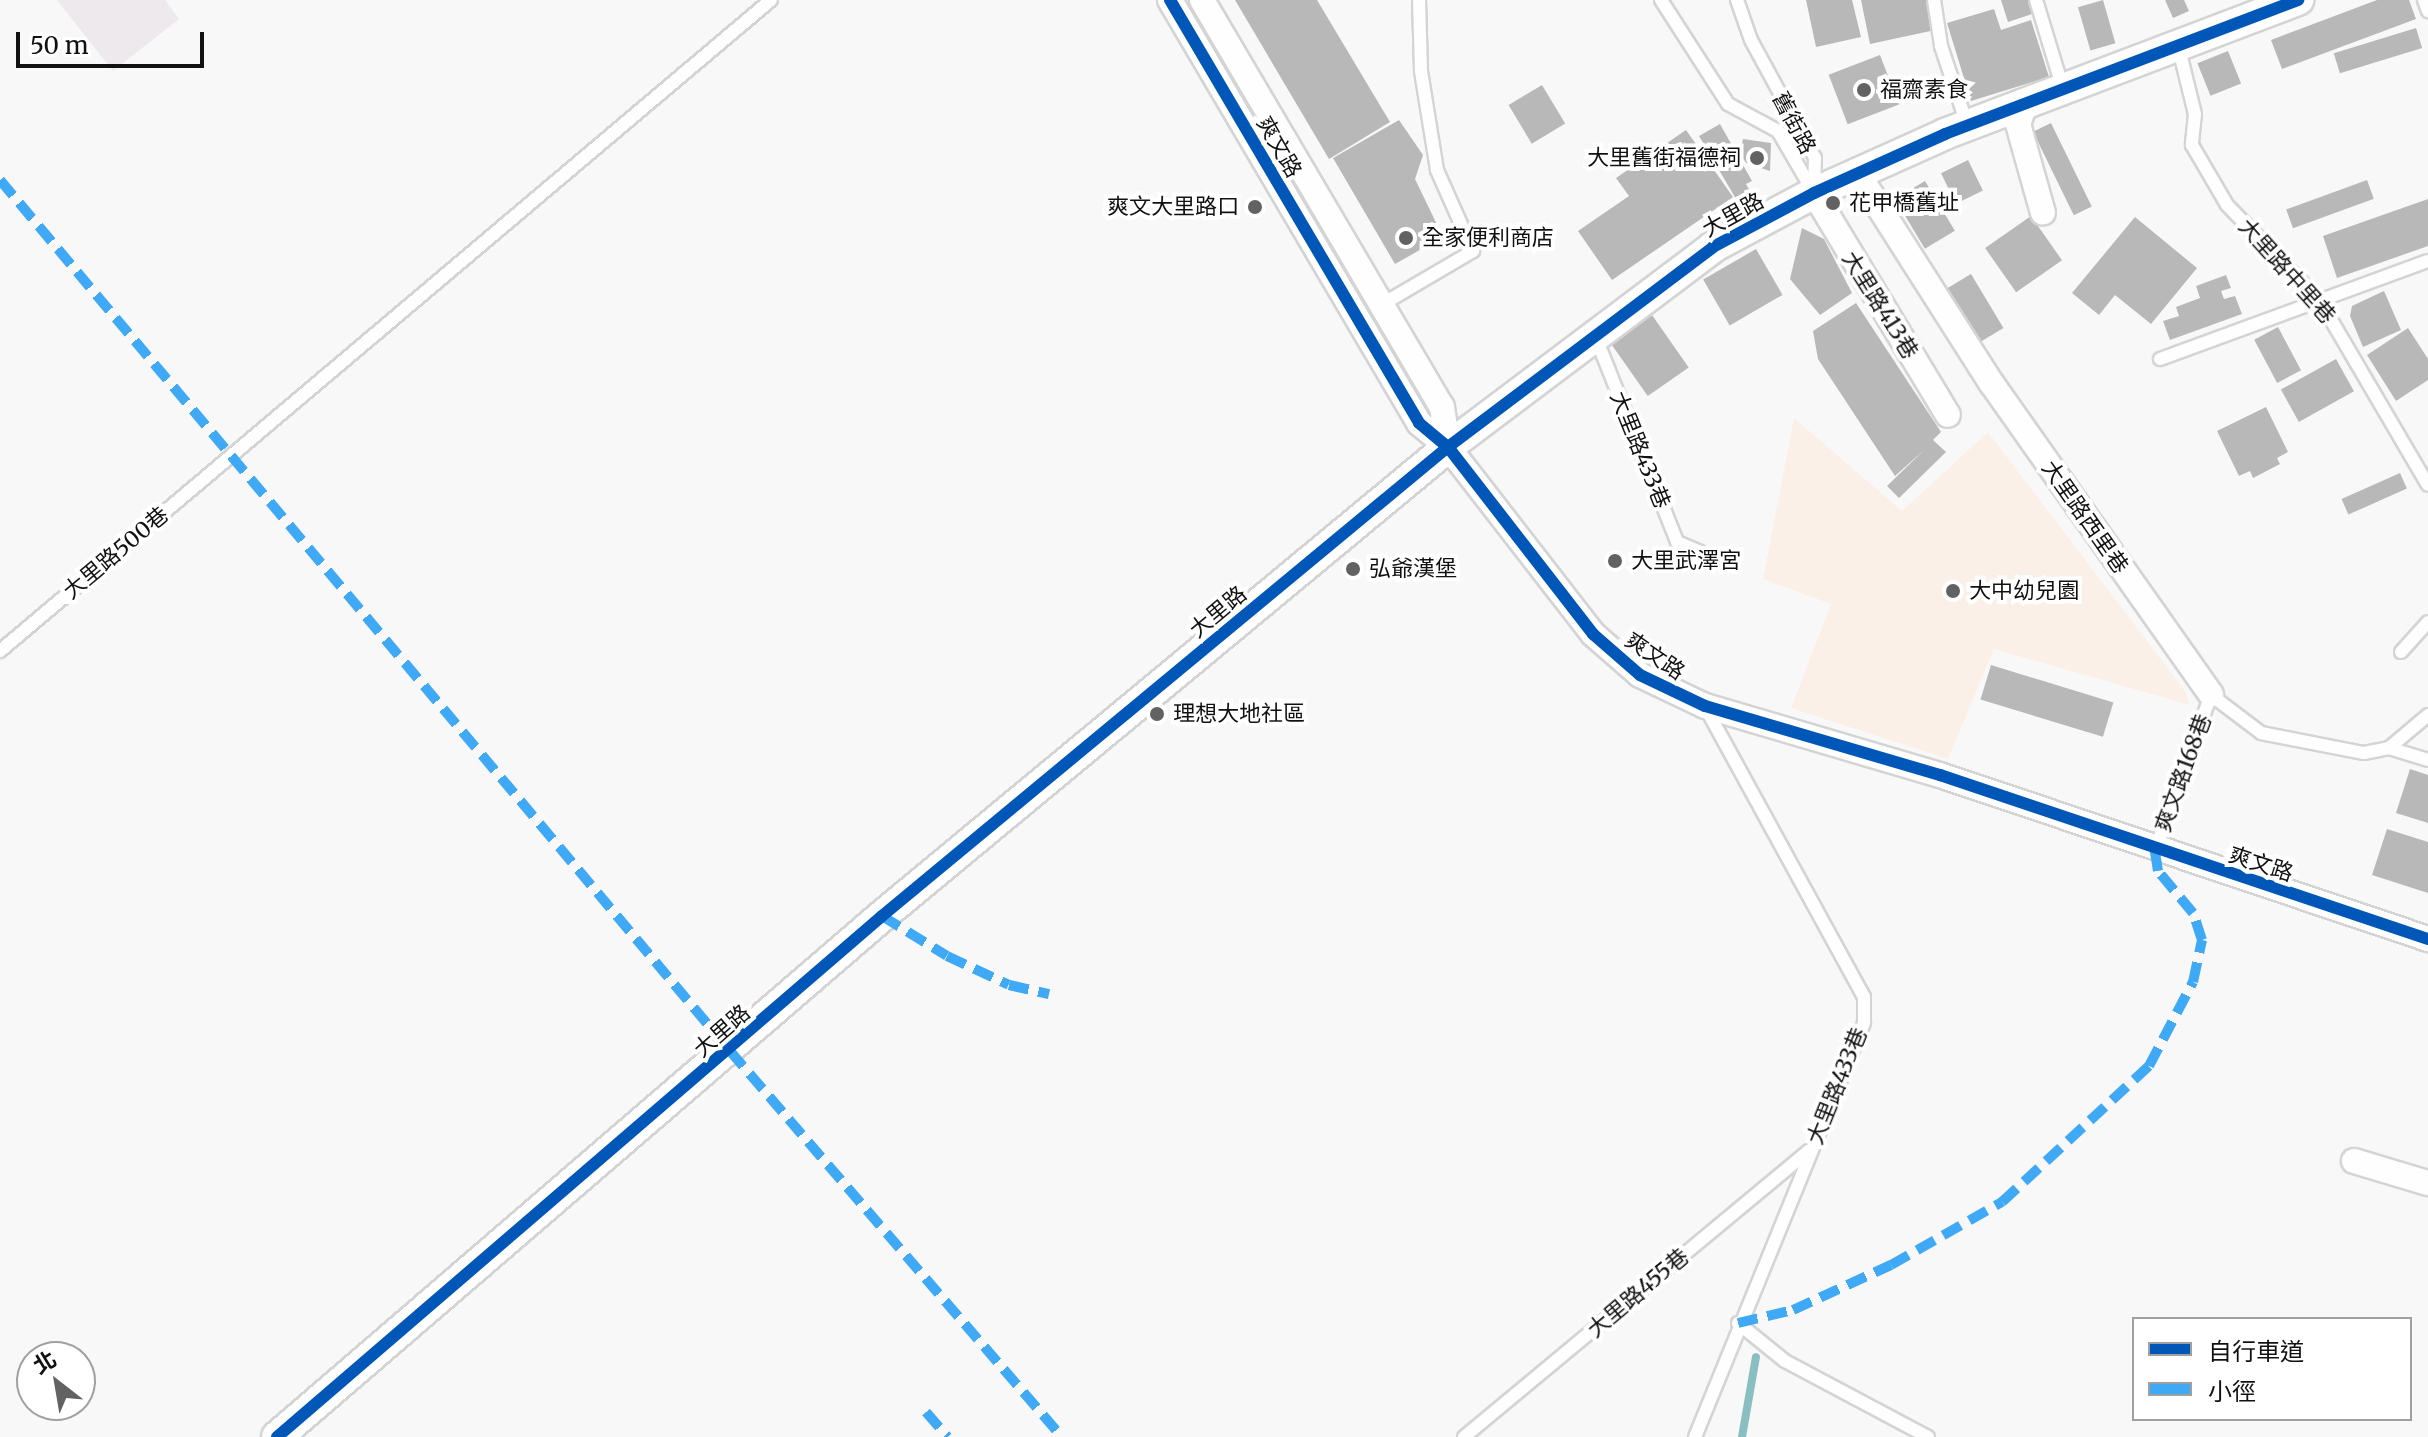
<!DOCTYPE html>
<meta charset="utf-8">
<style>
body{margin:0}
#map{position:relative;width:2428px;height:1437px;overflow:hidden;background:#f8f8f8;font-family:Merriweather,"Noto Sans TC",serif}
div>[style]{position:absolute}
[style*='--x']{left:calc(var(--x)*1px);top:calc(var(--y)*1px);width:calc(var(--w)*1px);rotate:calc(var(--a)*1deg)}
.built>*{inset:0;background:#ede9ed}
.education>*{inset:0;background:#fbf0e8}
.stream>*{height:8px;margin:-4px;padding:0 4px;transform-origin:4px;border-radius:4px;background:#8abfc2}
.building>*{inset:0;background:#b8b8b9;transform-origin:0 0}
.roads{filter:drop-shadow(2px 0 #d5d4d5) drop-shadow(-2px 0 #d5d4d5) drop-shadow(0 2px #d5d4d5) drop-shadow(0 -2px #d5d4d5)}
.service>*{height:12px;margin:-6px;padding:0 6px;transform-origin:6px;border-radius:6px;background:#fefefe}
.minor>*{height:24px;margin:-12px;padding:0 12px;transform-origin:12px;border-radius:12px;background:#fefefe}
.tertiary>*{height:30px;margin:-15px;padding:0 15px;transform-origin:15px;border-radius:15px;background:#fefefe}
.quiet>*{height:10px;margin-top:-5px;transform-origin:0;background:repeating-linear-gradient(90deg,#3fa9f5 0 20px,transparent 0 30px)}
.cycleway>*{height:12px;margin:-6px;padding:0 6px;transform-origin:6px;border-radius:6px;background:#0057b8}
.dots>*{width:22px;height:22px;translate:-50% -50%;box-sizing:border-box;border:4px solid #fff;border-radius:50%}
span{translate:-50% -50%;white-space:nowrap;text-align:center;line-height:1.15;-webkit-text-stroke:8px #fff;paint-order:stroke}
.poi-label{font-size:22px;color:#111}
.left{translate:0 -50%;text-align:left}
.right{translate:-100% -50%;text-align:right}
.street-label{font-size:22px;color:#111}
.legend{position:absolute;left:2132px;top:1317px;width:280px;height:104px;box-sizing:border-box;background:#fff;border:2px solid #a0a0a0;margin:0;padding:10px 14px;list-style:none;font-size:24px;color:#111}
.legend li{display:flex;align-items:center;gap:16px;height:40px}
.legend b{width:40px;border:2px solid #a0a0a0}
.north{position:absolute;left:16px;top:1341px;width:80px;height:80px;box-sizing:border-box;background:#fff;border:2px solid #a0a0a0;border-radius:50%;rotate:329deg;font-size:22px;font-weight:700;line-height:32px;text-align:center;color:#111}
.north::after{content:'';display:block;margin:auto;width:28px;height:36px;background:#626262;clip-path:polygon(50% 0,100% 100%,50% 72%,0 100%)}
.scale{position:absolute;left:16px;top:32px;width:188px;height:36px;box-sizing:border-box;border:4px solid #111;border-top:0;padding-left:10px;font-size:24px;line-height:28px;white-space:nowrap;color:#111;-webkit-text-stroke:6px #fff;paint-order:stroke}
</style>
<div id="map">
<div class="built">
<div style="clip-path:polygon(57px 0,165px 0,179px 19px,113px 71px)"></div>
</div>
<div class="education">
<div style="clip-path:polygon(1794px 418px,1902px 511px,1988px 432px,2185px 691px,2190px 705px,1994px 649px,1948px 759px,1791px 708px,1831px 604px,1763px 579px)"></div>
</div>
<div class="stream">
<div style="--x:1742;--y:1437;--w:81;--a:-80.1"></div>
</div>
<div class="building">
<div style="clip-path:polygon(1235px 0,1317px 0,1390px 122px,1329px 159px)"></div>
<div style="clip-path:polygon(1806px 0,1852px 0,1861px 37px,1816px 47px)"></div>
<div style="clip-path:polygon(1861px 0,1929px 0,1935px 30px,1870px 44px)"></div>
<div style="clip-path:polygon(2001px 0,2028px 0,2032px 14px,2008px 22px)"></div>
<div style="left:2103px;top:0;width:45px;height:26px;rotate:74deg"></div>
<div style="clip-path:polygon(2165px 0,2184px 0,2189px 11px,2173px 18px)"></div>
<div style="clip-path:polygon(2377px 0,2409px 0,2416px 19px,2282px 69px,2271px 40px)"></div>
<div style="clip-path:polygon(1994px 9px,2001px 30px,2031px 20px,2049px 77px,1971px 101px,1947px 23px)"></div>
<div style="left:2416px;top:28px;width:21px;height:86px;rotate:73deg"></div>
<div style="left:2228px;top:51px;width:35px;height:33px;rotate:68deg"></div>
<div style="left:1880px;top:55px;width:53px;height:55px;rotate:69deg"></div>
<div style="left:1542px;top:85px;width:45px;height:39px;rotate:59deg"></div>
<div style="clip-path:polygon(1399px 120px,1423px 155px,1415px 179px,1443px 237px,1395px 264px,1333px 158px)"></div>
<div style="left:2051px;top:123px;width:93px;height:20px;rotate:64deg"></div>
<div style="clip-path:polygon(1720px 124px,1752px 181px,1746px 184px,1753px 196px,1739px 204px,1699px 136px)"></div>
<div style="clip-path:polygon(1686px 130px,1733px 197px,1612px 280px,1578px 231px,1629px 196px,1616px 178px)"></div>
<div style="clip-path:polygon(1743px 139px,1771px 143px,1770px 171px,1746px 163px,1740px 153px)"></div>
<div style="left:1968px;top:160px;width:34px;height:30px;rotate:64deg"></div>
<div style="left:2367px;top:180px;width:20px;height:86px;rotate:70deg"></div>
<div style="left:1925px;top:181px;width:58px;height:35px;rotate:59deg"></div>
<div style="clip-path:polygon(2428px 199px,2428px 246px,2337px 278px,2323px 236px)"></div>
<div style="left:2031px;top:216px;width:54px;height:56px;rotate:55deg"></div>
<div style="clip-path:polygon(2135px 217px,2197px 268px,2151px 324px,2115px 295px,2099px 315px,2072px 293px)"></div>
<div style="clip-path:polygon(1802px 228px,1824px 239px,1852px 293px,1820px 315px,1790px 279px)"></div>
<div style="left:1756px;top:249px;width:53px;height:61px;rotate:60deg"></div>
<div style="left:1971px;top:274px;width:63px;height:29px;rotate:59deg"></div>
<div style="clip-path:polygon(2226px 275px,2231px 288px,2221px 291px,2224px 299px,2235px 296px,2242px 314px,2170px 340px,2163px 321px,2179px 316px,2176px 307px,2200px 298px,2196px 286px)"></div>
<div style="clip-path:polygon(2384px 291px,2401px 330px,2363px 347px,2350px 316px,2352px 306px)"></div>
<div style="clip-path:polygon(1856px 303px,1941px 432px,1933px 440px,1946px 452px,1899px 498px,1887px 486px,1924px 450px,1895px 476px,1818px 359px,1813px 331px)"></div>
<div style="left:1652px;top:315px;width:64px;height:50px;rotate:55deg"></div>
<div style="left:2278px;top:327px;width:49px;height:27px;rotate:62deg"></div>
<div style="clip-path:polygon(2408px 328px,2428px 359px,2428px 380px,2396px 401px,2367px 355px)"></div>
<div style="left:2336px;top:359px;width:37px;height:63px;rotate:61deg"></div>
<div style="clip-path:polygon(2266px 407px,2288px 452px,2277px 458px,2280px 464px,2253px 478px,2250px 471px,2239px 476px,2217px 431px)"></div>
<div style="left:2400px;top:473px;width:17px;height:64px;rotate:66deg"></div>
<div style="left:1991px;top:665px;width:128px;height:36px;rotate:17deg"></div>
<div style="clip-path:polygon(2410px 769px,2428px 775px,2428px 823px,2396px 813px)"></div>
<div style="clip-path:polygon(2387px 829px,2428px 842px,2428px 893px,2372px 875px)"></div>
</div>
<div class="roads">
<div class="service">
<div style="--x:1661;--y:0;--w:124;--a:57.2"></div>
<div style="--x:1728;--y:104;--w:57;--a:28.4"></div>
<div style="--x:1778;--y:131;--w:72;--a:59.9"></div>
<div style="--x:1737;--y:0;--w:42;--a:70.7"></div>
<div style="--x:1751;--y:40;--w:134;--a:61.5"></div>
<div style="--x:1815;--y:158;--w:32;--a:92"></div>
<div style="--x:1934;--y:0;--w:47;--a:81.3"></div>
<div style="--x:1941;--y:46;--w:82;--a:71.6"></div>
<div style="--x:2036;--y:0;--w:93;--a:73.1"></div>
<div style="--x:2424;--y:0;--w:12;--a:70"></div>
<div style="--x:2179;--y:49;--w:67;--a:76.2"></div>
<div style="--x:2195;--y:114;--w:31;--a:96"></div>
<div style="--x:2192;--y:145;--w:69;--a:59.7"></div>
<div style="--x:2227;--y:205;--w:134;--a:45.9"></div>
<div style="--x:2320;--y:301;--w:213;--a:59.6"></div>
<div style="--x:1381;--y:305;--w:107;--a:-30.4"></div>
<div style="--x:1473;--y:251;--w:89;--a:-114"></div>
<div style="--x:1437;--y:170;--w:100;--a:-99.2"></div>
<div style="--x:1421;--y:71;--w:71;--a:-91.6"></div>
<div style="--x:1596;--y:338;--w:219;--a:68.3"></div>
<div style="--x:1677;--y:542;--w:25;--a:23"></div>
<div style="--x:2160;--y:359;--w:285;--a:-20.1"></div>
<div style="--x:0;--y:651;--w:1009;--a:-40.18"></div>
<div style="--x:2401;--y:652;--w:40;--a:-48"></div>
<div style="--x:2389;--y:748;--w:51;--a:-40.2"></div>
<div style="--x:2155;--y:851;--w:166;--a:-70.3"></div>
<div style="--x:2211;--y:695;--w:63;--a:37.2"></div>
<div style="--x:2261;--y:733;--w:105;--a:11"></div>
<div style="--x:2364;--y:753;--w:25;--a:-11"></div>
<div style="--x:2389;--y:748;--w:41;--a:17.1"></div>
<div style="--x:1738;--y:1323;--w:60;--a:39"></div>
<div style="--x:1785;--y:1361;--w:162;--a:28"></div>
<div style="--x:1464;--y:1437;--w:448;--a:-39.7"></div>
<div style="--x:1695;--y:1437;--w:448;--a:-67.8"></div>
<div style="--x:1864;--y:1022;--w:25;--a:-90"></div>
<div style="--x:1864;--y:997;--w:332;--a:-118.7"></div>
</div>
<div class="minor">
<div style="--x:1170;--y:0;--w:491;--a:59.5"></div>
<div style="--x:1419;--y:423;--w:38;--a:40"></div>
<div style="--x:1448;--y:447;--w:237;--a:52.2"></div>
<div style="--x:1593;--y:634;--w:62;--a:41.1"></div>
<div style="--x:1640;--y:675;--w:72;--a:25.5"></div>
<div style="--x:1705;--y:706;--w:245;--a:16.4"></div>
<div style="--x:1940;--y:775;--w:515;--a:18.58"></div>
<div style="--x:1202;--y:0;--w:472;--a:59.5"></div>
<div style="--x:1442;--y:407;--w:40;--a:81.5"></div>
<div style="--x:2025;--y:105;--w:20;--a:110"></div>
<div style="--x:2018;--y:124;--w:92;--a:74.3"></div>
<div style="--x:1858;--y:174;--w:249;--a:57.5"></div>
<div style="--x:1992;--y:384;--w:380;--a:54.8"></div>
<div style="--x:1814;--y:193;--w:259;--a:58.9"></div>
<div style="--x:2354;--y:1161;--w:77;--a:16.6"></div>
</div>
<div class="tertiary">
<div style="--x:277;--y:1437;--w:798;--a:-40.73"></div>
<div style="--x:882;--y:916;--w:735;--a:-39.65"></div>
<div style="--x:1448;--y:447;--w:332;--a:-37"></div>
<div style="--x:1713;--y:247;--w:115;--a:-28.1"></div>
<div style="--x:1814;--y:193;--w:144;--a:-24.2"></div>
<div style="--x:1945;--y:134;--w:378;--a:-20.8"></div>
</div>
</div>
<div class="quiet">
<div style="--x:0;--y:180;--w:1136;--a:50.03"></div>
<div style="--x:730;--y:1051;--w:509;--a:49.3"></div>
<div style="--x:882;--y:916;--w:76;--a:31.6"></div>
<div style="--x:947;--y:956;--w:68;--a:25.1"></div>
<div style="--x:1009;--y:985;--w:41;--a:12.7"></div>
<div style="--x:1738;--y:1323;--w:57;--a:-13.3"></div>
<div style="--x:1793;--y:1310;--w:108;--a:-24.7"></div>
<div style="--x:1891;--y:1265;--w:128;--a:-29.6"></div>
<div style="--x:2002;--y:1202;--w:200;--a:-42.8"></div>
<div style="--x:2149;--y:1066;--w:95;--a:-62.4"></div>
<div style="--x:2193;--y:982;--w:43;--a:-77.9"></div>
<div style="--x:2202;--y:940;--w:28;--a:-108"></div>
<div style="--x:2193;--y:913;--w:55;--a:-129.8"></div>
<div style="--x:2158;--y:871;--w:20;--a:-99"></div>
<div style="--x:926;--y:1412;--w:33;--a:49"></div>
</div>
<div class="cycleway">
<div style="--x:1170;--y:0;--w:491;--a:59.5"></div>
<div style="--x:1419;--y:423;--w:38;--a:40"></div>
<div style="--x:1448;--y:447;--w:237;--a:52.2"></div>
<div style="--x:1593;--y:634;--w:62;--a:41.1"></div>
<div style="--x:1640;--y:675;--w:72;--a:25.5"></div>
<div style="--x:1705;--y:706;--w:245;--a:16.4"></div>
<div style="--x:1940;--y:775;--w:515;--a:18.58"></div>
<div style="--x:277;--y:1437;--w:798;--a:-40.73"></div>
<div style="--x:882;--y:916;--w:735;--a:-39.65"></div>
<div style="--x:1448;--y:447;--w:332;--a:-37"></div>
<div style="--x:1713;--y:247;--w:115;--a:-28.1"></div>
<div style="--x:1814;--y:193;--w:144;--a:-24.2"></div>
<div style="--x:1945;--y:134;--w:378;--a:-20.8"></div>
</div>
<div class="dots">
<div style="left:1864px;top:90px;background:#626262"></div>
<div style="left:1757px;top:158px;background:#626262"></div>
<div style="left:1833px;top:203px;background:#626262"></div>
<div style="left:1255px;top:207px;background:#626262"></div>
<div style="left:1406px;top:238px;background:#626262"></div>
<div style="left:1615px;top:561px;background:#626262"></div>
<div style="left:1353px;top:569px;background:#626262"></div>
<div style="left:1953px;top:591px;background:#626262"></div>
<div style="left:1157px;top:714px;background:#626262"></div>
</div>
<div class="poi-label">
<span class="left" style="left:1880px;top:90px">福齋素食</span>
<span class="right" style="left:1741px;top:158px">大里舊街福德祠</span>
<span class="left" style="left:1849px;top:203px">花甲橋舊址</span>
<span class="right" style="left:1239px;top:207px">爽文大里路口</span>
<span class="left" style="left:1422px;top:238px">全家便利商店</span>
<span class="left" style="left:1631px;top:561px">大里武澤宮</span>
<span class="left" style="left:1369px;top:569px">弘爺漢堡</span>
<span class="left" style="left:1969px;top:591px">大中幼兒園</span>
<span class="left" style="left:1173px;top:714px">理想大地社區</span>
</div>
<div class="street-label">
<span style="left:1794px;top:123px;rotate:62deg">舊街路</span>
<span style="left:1279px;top:147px;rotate:60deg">爽文路</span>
<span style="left:1733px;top:215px;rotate:-29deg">大里路</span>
<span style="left:2287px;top:271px;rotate:48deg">大里路中里巷</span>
<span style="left:1880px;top:305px;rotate:58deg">大里路413巷</span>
<span style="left:1640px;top:450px;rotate:68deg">大里路433巷</span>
<span style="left:2085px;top:517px;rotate:55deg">大里路西里巷</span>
<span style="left:116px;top:553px;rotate:-40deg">大里路500巷</span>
<span style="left:1218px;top:612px;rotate:-40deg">大里路</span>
<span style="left:1655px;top:656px;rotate:34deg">爽文路</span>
<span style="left:2183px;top:773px;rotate:-70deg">爽文路168巷</span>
<span style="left:2261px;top:864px;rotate:18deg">爽文路</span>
<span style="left:722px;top:1031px;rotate:-41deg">大里路</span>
<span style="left:1837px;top:1086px;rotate:-68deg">大里路433巷</span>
<span style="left:1638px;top:1293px;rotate:-40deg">大里路455巷</span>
</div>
<ul class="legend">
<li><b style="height:10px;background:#0057b8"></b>自行車道</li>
<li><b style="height:10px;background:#3fa9f5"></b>小徑</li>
</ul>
<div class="north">北</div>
<div class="scale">50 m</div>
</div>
